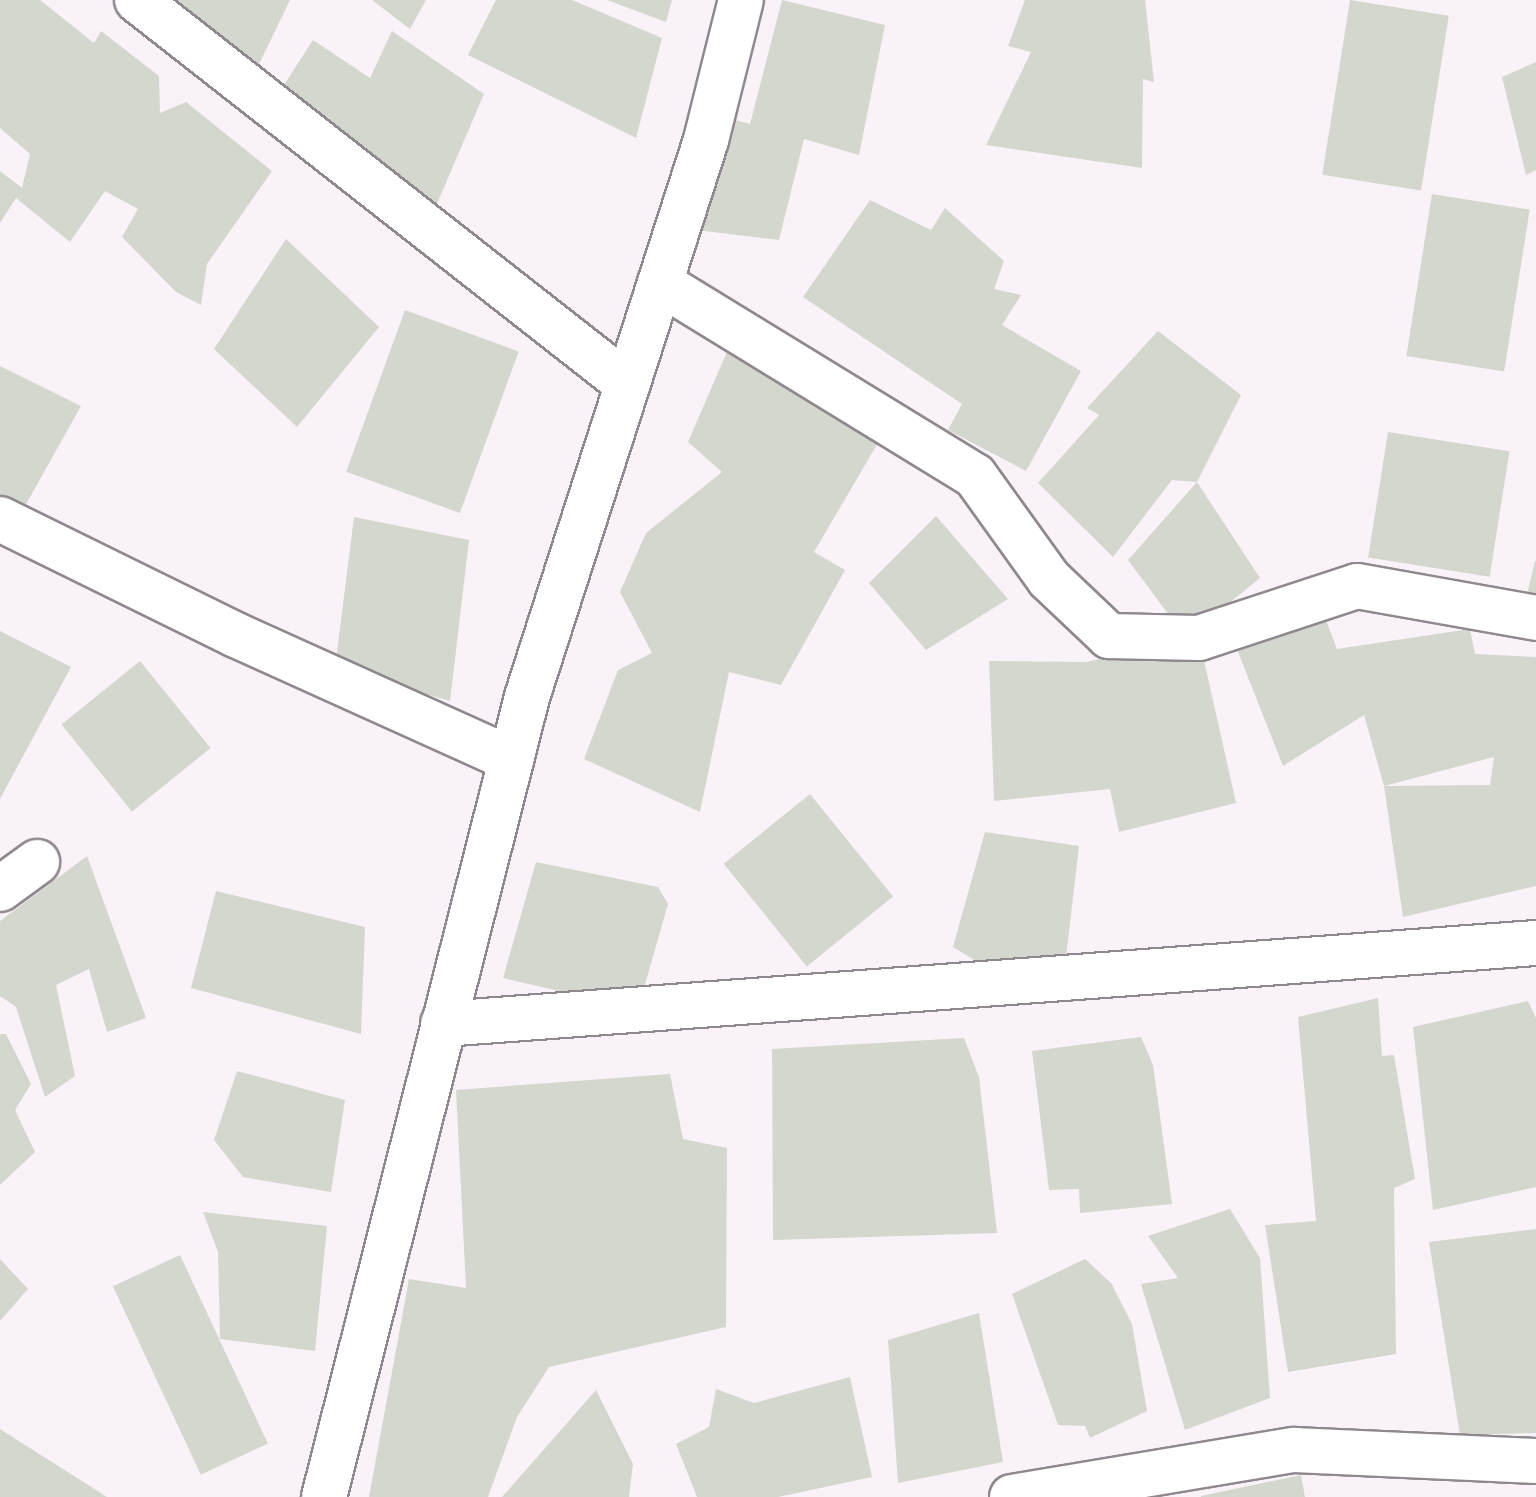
<!DOCTYPE html>
<style>
body{margin:0}
#map{position:relative;width:1536px;height:1497px;overflow:hidden;background:#faf2f9;font-family:"Varela Round",sans-serif}
div>[style]{position:absolute}
[style*='--x']{left:calc(var(--x)*1px);top:calc(var(--y)*1px);width:calc(var(--w)*1px);rotate:calc(var(--a)*1deg)}
.building>*{inset:0;background:#d4d7cd;transform-origin:0 0}
.roads{filter:drop-shadow(2px 0 #8f888e) drop-shadow(-2px 0 #8f888e) drop-shadow(0 2px #8f888e) drop-shadow(0 -2px #8f888e)}
.minor>*{height:44px;margin:-22px;padding:0 22px;transform-origin:22px;border-radius:22px;background:#fff}
span{translate:-50% -50%;white-space:nowrap;text-align:center;line-height:1.15;-webkit-text-stroke:8px #fff;paint-order:stroke}
</style>
<div id="map">
<div class="building">
<div style="clip-path:polygon(0 0,40px 0,94px 43px,101px 31px,159px 76px,160px 113px,186px 102px,272px 171px,207px 264px,201px 305px,176px 292px,122px 237px,138px 209px,105px 191px,70px 242px,16px 198px,0 223px,0 171px,22px 188px,30px 154px,0 128px)"></div>
<div style="clip-path:polygon(153px 0,290px 0,248px 87px)"></div>
<div style="clip-path:polygon(372px 0,426px 0,410px 29px)"></div>
<div style="clip-path:polygon(496px 0,572px 0,662px 38px,636px 138px,468px 55px)"></div>
<div style="clip-path:polygon(607px 0,672px 0,666px 22px)"></div>
<div style="clip-path:polygon(782px 0,885px 25px,859px 155px,804px 139px,779px 240px,696px 230px,735px 120px,750px 124px)"></div>
<div style="clip-path:polygon(1025px 0,1145px 0,1154px 82px,1143px 79px,1142px 168px,986px 145px,1031px 52px,1008px 46px)"></div>
<div style="left:1350px;top:0;width:100px;height:177px;rotate:9deg"></div>
<div style="clip-path:polygon(392px 31px,484px 94px,427px 227px,271px 105px,313px 40px,370px 78px)"></div>
<div style="clip-path:polygon(1536px 62px,1536px 170px,1526px 175px,1502px 77px)"></div>
<div style="left:1432px;top:194px;width:99px;height:164px;rotate:9deg"></div>
<div style="clip-path:polygon(870px 200px,931px 230px,945px 208px,1004px 261px,994px 289px,1021px 295px,1002px 325px,1081px 371px,1026px 471px,948px 430px,962px 404px,803px 297px)"></div>
<div style="clip-path:polygon(286px 239px,379px 327px,297px 427px,214px 349px)"></div>
<div style="left:405px;top:310px;width:121px;height:172px;rotate:20deg"></div>
<div style="clip-path:polygon(736px 331px,889px 424px,814px 552px,845px 570px,781px 685px,729px 672px,700px 812px,584px 759px,618px 670px,652px 653px,620px 592px,646px 533px,722px 472px,688px 442px)"></div>
<div style="clip-path:polygon(1158px 331px,1241px 395px,1197px 482px,1260px 578px,1186px 638px,1128px 560px,1197px 482px,1172px 480px,1113px 557px,1038px 483px,1099px 415px,1087px 408px)"></div>
<div style="clip-path:polygon(0 366px,81px 406px,24px 508px,0 496px)"></div>
<div style="left:1388px;top:432px;width:123px;height:127px;rotate:9deg"></div>
<div style="clip-path:polygon(936px 516px,1008px 599px,926px 650px,869px 583px)"></div>
<div style="clip-path:polygon(354px 517px,469px 540px,450px 701px,335px 668px)"></div>
<div style="clip-path:polygon(1535px 561px,1536px 561px,1536px 618px,1522px 616px)"></div>
<div style="clip-path:polygon(1318px 599px,1337px 649px,1470px 629px,1475px 654px,1536px 657px,1536px 886px,1403px 917px,1384px 786px,1490px 785px,1494px 757px,1384px 786px,1364px 715px,1283px 766px,1229px 629px)"></div>
<div style="clip-path:polygon(0 631px,71px 667px,0 799px)"></div>
<div style="clip-path:polygon(1199px 638px,1236px 803px,1119px 832px,1110px 789px,994px 801px,989px 661px,1086px 662px)"></div>
<div style="left:140px;top:661px;width:112px;height:101px;rotate:51deg"></div>
<div style="left:810px;top:794px;width:132px;height:111px;rotate:51deg"></div>
<div style="clip-path:polygon(985px 832px,1079px 846px,1064px 974px,1009px 981px,953px 947px)"></div>
<div style="clip-path:polygon(87px 856px,146px 1018px,107px 1032px,89px 969px,56px 985px,75px 1076px,45px 1097px,16px 1007px,0 996px,0 921px)"></div>
<div style="clip-path:polygon(536px 862px,658px 887px,668px 904px,638px 1009px,503px 978px)"></div>
<div style="clip-path:polygon(216px 891px,365px 927px,361px 1034px,191px 988px)"></div>
<div style="clip-path:polygon(1378px 998px,1382px 1056px,1394px 1055px,1415px 1179px,1394px 1188px,1396px 1354px,1288px 1372px,1265px 1225px,1316px 1221px,1298px 1017px)"></div>
<div style="clip-path:polygon(1528px 1001px,1536px 1018px,1536px 1187px,1433px 1210px,1413px 1027px)"></div>
<div style="clip-path:polygon(0 1034px,6px 1034px,31px 1084px,15px 1110px,35px 1152px,0 1185px)"></div>
<div style="clip-path:polygon(1141px 1037px,1153px 1065px,1172px 1204px,1080px 1213px,1079px 1189px,1049px 1190px,1032px 1051px)"></div>
<div style="clip-path:polygon(964px 1038px,979px 1077px,997px 1233px,773px 1240px,772px 1049px)"></div>
<div style="clip-path:polygon(237px 1071px,345px 1100px,331px 1192px,243px 1177px,214px 1140px)"></div>
<div style="clip-path:polygon(670px 1074px,683px 1139px,727px 1148px,726px 1327px,549px 1367px,517px 1417px,488px 1497px,369px 1497px,409px 1279px,466px 1288px,456px 1090px)"></div>
<div style="clip-path:polygon(1230px 1209px,1260px 1258px,1270px 1398px,1185px 1430px,1141px 1284px,1178px 1278px,1148px 1236px)"></div>
<div style="clip-path:polygon(203px 1212px,327px 1226px,315px 1351px,220px 1339px,218px 1252px)"></div>
<div style="clip-path:polygon(1536px 1229px,1536px 1433px,1460px 1435px,1429px 1242px)"></div>
<div style="left:180px;top:1255px;width:208px;height:74px;rotate:65deg"></div>
<div style="clip-path:polygon(0 1259px,28px 1289px,0 1321px)"></div>
<div style="clip-path:polygon(1085px 1259px,1111px 1283px,1132px 1324px,1147px 1411px,1090px 1438px,1085px 1426px,1058px 1425px,1012px 1294px)"></div>
<div style="clip-path:polygon(979px 1313px,1003px 1462px,898px 1483px,888px 1340px)"></div>
<div style="clip-path:polygon(850px 1377px,872px 1477px,778px 1497px,697px 1497px,676px 1444px,709px 1427px,716px 1389px,754px 1403px)"></div>
<div style="clip-path:polygon(596px 1390px,633px 1464px,629px 1497px,502px 1497px)"></div>
<div style="clip-path:polygon(0 1429px,107px 1497px,0 1497px)"></div>
<div style="clip-path:polygon(1301px 1475px,1305px 1497px,1201px 1497px,1201px 1496px)"></div>
</div>
<div class="roads">
<div class="minor">
<div style="--x:137;--y:0;--w:623;--a:38.08"></div>
<div style="--x:660;--y:283;--w:369;--a:31.5"></div>
<div style="--x:975;--y:476;--w:127;--a:54.3"></div>
<div style="--x:1049;--y:579;--w:83;--a:43.5"></div>
<div style="--x:1109;--y:636;--w:90;--a:1.3"></div>
<div style="--x:1199;--y:638;--w:166;--a:-18.2"></div>
<div style="--x:1357;--y:586;--w:182;--a:10.1"></div>
<div style="--x:0;--y:519;--w:263;--a:26.2"></div>
<div style="--x:236;--y:635;--w:302;--a:24.3"></div>
<div style="--x:0;--y:889;--w:46;--a:-36.1"></div>
<div style="--x:443;--y:1024;--w:1096;--a:-4.24"></div>
<div style="--x:324;--y:1497;--w:825;--a:-75.76"></div>
<div style="--x:527;--y:697;--w:585;--a:-72.18"></div>
<div style="--x:706;--y:140;--w:144;--a:-76"></div>
<div style="--x:1012;--y:1497;--w:286;--a:-9.5"></div>
<div style="--x:1294;--y:1450;--w:242;--a:2.6"></div>
</div>
</div>
</div>
